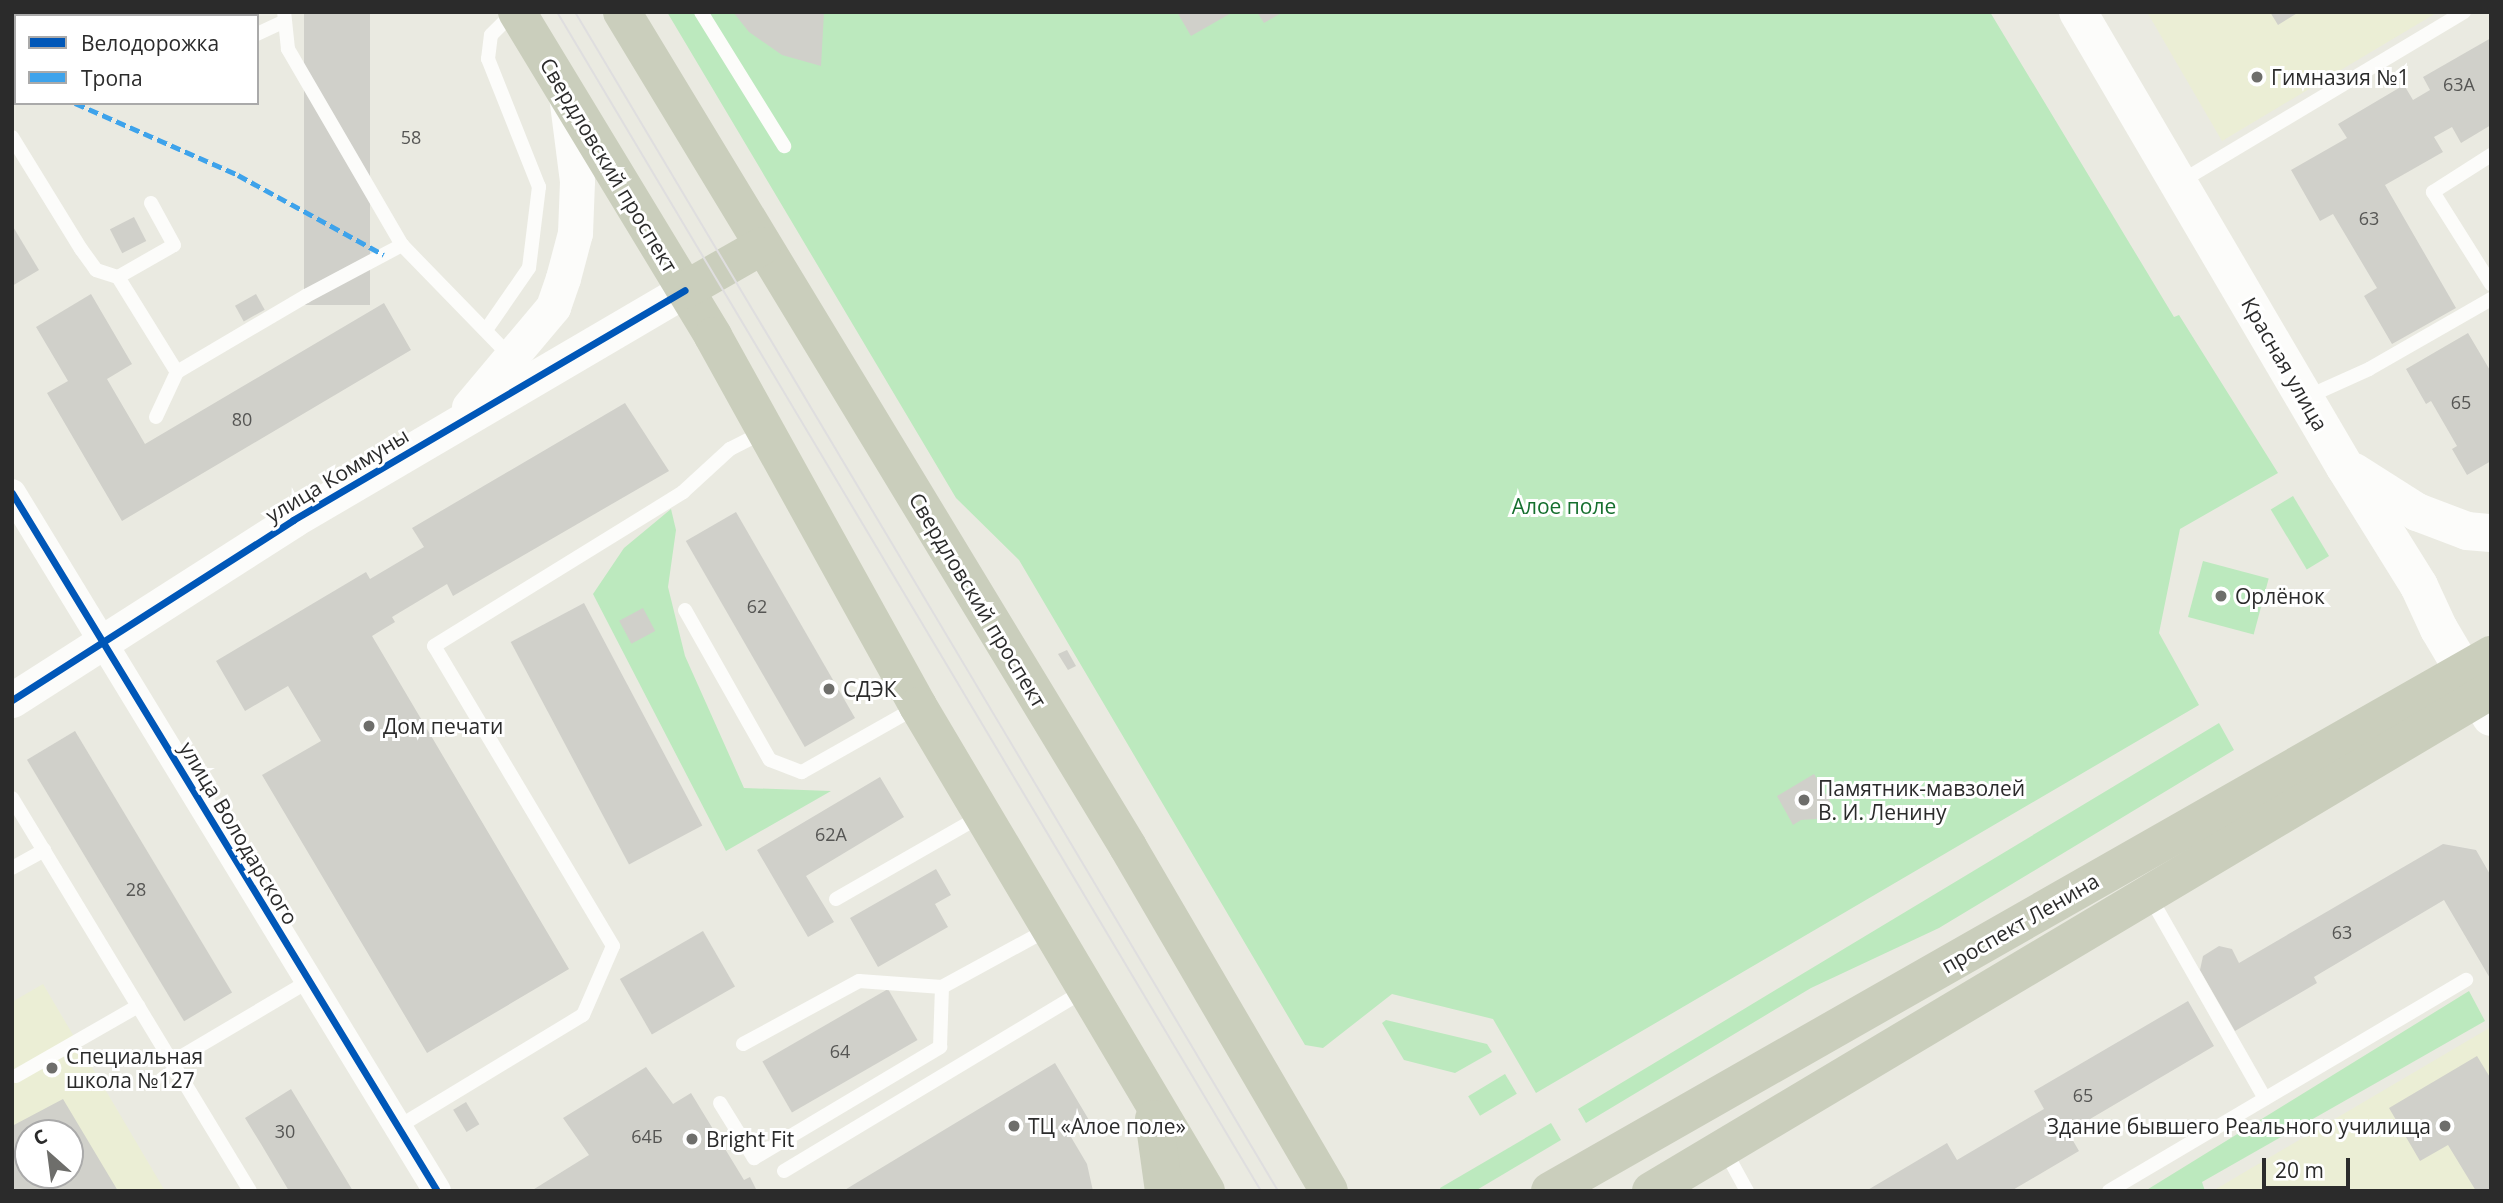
<!DOCTYPE html>
<meta charset="utf-8">
<style>
body{margin:0}
#map{position:relative;width:2503px;height:1203px;overflow:hidden;background:#eaeae1;font-family:"Open Sans",sans-serif}
div>[style]{position:absolute}
[style*='--x']{left:calc(var(--x)*1px);top:calc(var(--y)*1px);width:calc(var(--w)*1px);rotate:calc(var(--a)*1deg)}
.education>*{inset:0;background:#ebeed5}
.green>*{inset:0;background:#bce9be;transform-origin:0 0}
.building>*{inset:0;background:#d0d0ca;transform-origin:0 0}
.service>*{height:14px;margin:-7px;padding:0 7px;transform-origin:7px;border-radius:7px;background:#fcfcfa}
.minor>*{height:28px;margin:-14px;padding:0 14px;transform-origin:14px;border-radius:14px;background:#fcfcfa}
.tertiary>*{height:35px;margin:-17.5px;padding:0 17.5px;transform-origin:17.5px;border-radius:17.5px;background:#fcfcfa}
.secondary>*{height:38px;margin:-19px;padding:0 19px;transform-origin:19px;border-radius:19px;background:#fcfcfa}
.primary>*{height:38px;margin:-19px;padding:0 19px;transform-origin:19px;border-radius:19px;background:#cacebc}
.tram>*{height:2px;margin:-1px;padding:0 1px;transform-origin:1px;border-radius:1px;background:#dfdedf}
.quiet>*{height:5px;margin-top:-2.5px;transform-origin:0;background:repeating-linear-gradient(90deg,#3ea3eb 0 10px,transparent 0 15px)}
.cycleway>*{height:7px;margin:-3.5px;padding:0 3.5px;transform-origin:3.5px;border-radius:3.5px;background:#0057b8}
.dots>*{width:19px;height:19px;translate:-50% -50%;box-sizing:border-box;border:4px solid #fff;border-radius:50%}
span{translate:-50% -50%;white-space:nowrap;text-align:center;line-height:1.15;-webkit-text-stroke:6px #fff;paint-order:stroke}
.number-label{font-size:18px;color:#565654}
.number-label span{-webkit-text-stroke-width:0}
.poi-label{font-size:21px;color:#2b2b2b}
.left{translate:0 -50%;text-align:left}
.right{translate:-100% -50%;text-align:right}
.street-label{font-size:21px;color:#2b2b2b}
.park-label{font-size:21px;color:#156f2e}
.frame{position:absolute;inset:0;border:14px solid #2b2b2b;pointer-events:none}
.legend{position:absolute;left:14px;top:14px;width:245px;height:91px;box-sizing:border-box;background:#fff;border:2px solid #aaa;margin:0;padding:9px 12px;list-style:none;font-size:21px;color:#2b2b2b}
.legend li{display:flex;align-items:center;gap:14px;height:35px}
.legend b{width:35px;border:2px solid #aaa}
.north{position:absolute;left:14px;top:1119px;width:70px;height:70px;box-sizing:border-box;background:#fff;border:2px solid #aaa;border-radius:50%;rotate:332deg;font-size:19px;font-weight:700;line-height:28px;text-align:center;color:#2b2b2b}
.north::after{content:'';display:block;margin:auto;width:24px;height:32px;background:#6e6e6b;clip-path:polygon(50% 0,100% 100%,50% 72%,0 100%)}
.scale{position:absolute;left:2262px;top:1158px;width:88px;height:32px;box-sizing:border-box;border:4px solid #2b2b2b;border-top:0;padding-left:9px;font-size:21px;line-height:24px;white-space:nowrap;color:#2b2b2b;-webkit-text-stroke:5px #fff;paint-order:stroke}
</style>
<div id="map">
<div class="education">
<div style="clip-path:polygon(2147px 12px,2438px 12px,2222px 141px)"></div>
<div style="clip-path:polygon(evenodd,43px 984px,165px 1191px,12px 1191px,12px 1002px,43px 984px,28px 1133px,70px 1133px,70px 1175px,28px 1175px,28px 1133px)"></div>
<div style="clip-path:polygon(2491px 1027px,2491px 1191px,2216px 1189px)"></div>
</div>
<div class="green">
<div style="clip-path:polygon(667px 12px,1990px 12px,2174px 317px,2179px 315px,2278px 473px,2180px 529px,2159px 633px,2199px 705px,1536px 1093px,1493px 1019px,1392px 994px,1323px 1048px,1305px 1045px,1019px 560px,956px 498px)"></div>
<div style="left:2293px;top:496px;width:70px;height:26px;rotate:59deg"></div>
<div style="clip-path:polygon(671px 509px,676px 530px,668px 587px,685px 656px,744px 788px,831px 791px,726px 851px,593px 594px,624px 548px)"></div>
<div style="left:2203px;top:561px;width:68px;height:58px;rotate:15deg"></div>
<div style="clip-path:polygon(2219px 723px,2234px 750px,1939px 928px,1811px 988px,1586px 1123px,1578px 1109px)"></div>
<div style="clip-path:polygon(2469px 991px,2485px 1021px,2202px 1182px,2205px 1191px,2145px 1191px)"></div>
<div style="clip-path:polygon(1386px 1020px,1487px 1044px,1492px 1052px,1455px 1073px,1404px 1060px,1382px 1023px)"></div>
<div style="left:1505px;top:1074px;width:23px;height:43px;rotate:59deg"></div>
<div style="clip-path:polygon(1551px 1123px,1561px 1140px,1475px 1191px,1441px 1191px,1440px 1188px)"></div>
</div>
<div class="building">
<div style="left:105px;top:12px;width:95px;height:4px"></div>
<div style="left:304px;top:12px;width:66px;height:293px"></div>
<div style="clip-path:polygon(733px 12px,824px 12px,821px 66px,782px 55px,749px 32px)"></div>
<div style="clip-path:polygon(1177px 12px,1233px 12px,1191px 36px)"></div>
<div style="clip-path:polygon(1257px 12px,1283px 12px,1264px 23px)"></div>
<div style="clip-path:polygon(2270px 12px,2299px 12px,2278px 25px)"></div>
<div style="clip-path:polygon(2491px 38px,2491px 125px,2461px 143px,2452px 127px,2434px 137px,2443px 152px,2385px 185px,2456px 308px,2392px 344px,2364px 296px,2377px 288px,2333px 214px,2320px 221px,2291px 170px,2347px 138px,2338px 124px,2404px 85px,2413px 100px,2430px 90px,2423px 77px)"></div>
<div style="left:134px;top:217px;width:27px;height:27px;rotate:63deg"></div>
<div style="clip-path:polygon(12px 225px,39px 270px,12px 286px)"></div>
<div style="clip-path:polygon(91px 294px,132px 364px,107px 379px,145px 444px,384px 303px,411px 350px,122px 521px,47px 393px,68px 381px,36px 327px)"></div>
<div style="left:256px;top:294px;width:18px;height:24px;rotate:61deg"></div>
<div style="clip-path:polygon(2468px 333px,2491px 372px,2491px 461px,2467px 475px,2452px 449px,2457px 446px,2431px 401px,2426px 404px,2406px 369px)"></div>
<div style="clip-path:polygon(625px 403px,669px 471px,453px 596px,447px 584px,392px 617px,395px 622px,372px 636px,569px 969px,427px 1053px,262px 775px,321px 741px,288px 686px,245px 711px,216px 661px,366px 572px,370px 579px,424px 547px,412px 528px)"></div>
<div style="left:736px;top:512px;width:238px;height:58px;rotate:60deg"></div>
<div style="left:584px;top:603px;width:252px;height:83px;rotate:62deg"></div>
<div style="left:643px;top:608px;width:26px;height:27px;rotate:62deg"></div>
<div style="clip-path:polygon(1067px 650px,1076px 666px,1068px 670px,1058px 654px)"></div>
<div style="left:75px;top:731px;width:305px;height:56px;rotate:59deg"></div>
<div style="clip-path:polygon(1814px 774px,1831px 803px,1823px 807px,1823px 813px,1816px 819px,1801px 820px,1793px 825px,1777px 796px)"></div>
<div style="clip-path:polygon(880px 777px,904px 817px,806px 876px,834px 922px,808px 937px,757px 850px)"></div>
<div style="clip-path:polygon(2443px 844px,2476px 850px,2491px 876px,2491px 980px,2444px 900px,2314px 977px,2317px 983px,2235px 1031px,2200px 970px,2203px 956px,2219px 946px,2232px 949px,2239px 963px)"></div>
<div style="clip-path:polygon(936px 869px,951px 895px,935px 904px,948px 927px,878px 967px,850px 918px)"></div>
<div style="left:703px;top:931px;width:64px;height:96px;rotate:60deg"></div>
<div style="left:888px;top:989px;width:59px;height:145px;rotate:60deg"></div>
<div style="clip-path:polygon(2188px 1001px,2214px 1046px,2068px 1132px,2079px 1151px,2011px 1191px,1866px 1191px,1947px 1143px,1957px 1160px,2044px 1109px,2034px 1091px)"></div>
<div style="clip-path:polygon(2477px 1056px,2491px 1079px,2491px 1191px,2476px 1191px,2448px 1145px,2420px 1161px,2389px 1108px)"></div>
<div style="clip-path:polygon(1055px 1063px,1089px 1120px,1068px 1132px,1087px 1164px,1093px 1191px,843px 1191px)"></div>
<div style="clip-path:polygon(646px 1067px,673px 1104px,691px 1093px,744px 1180px,750px 1177px,757px 1191px,531px 1191px,589px 1155px,563px 1118px)"></div>
<div style="clip-path:polygon(291px 1089px,353px 1191px,289px 1191px,261px 1144px,245px 1118px)"></div>
<div style="clip-path:polygon(evenodd,63px 1099px,118px 1191px,12px 1191px,12px 1126px,63px 1099px,28px 1133px,70px 1133px,70px 1175px,28px 1175px,28px 1133px)"></div>
<div style="left:466px;top:1102px;width:26px;height:15px;rotate:59deg"></div>
</div>
<div class="service">
<div style="--x:62;--y:12;--w:4;--a:63"></div>
<div style="--x:701;--y:12;--w:158;--a:58.2"></div>
<div style="--x:257;--y:34;--w:29;--a:-25"></div>
<div style="--x:12;--y:137;--w:132;--a:58.4"></div>
<div style="--x:81;--y:249;--w:26;--a:54"></div>
<div style="--x:96;--y:270;--w:23;--a:18"></div>
<div style="--x:118;--y:277;--w:112;--a:58.2"></div>
<div style="--x:177;--y:372;--w:150;--a:-30.5"></div>
<div style="--x:306;--y:296;--w:109;--a:-28"></div>
<div style="--x:402;--y:245;--w:227;--a:-120.2"></div>
<div style="--x:288;--y:49;--w:37;--a:-96"></div>
<div style="--x:2491;--y:155;--w:69;--a:147.5"></div>
<div style="--x:2433;--y:192;--w:109;--a:57.8"></div>
<div style="--x:2180;--y:182;--w:331;--a:-30.9"></div>
<div style="--x:402;--y:245;--w:155;--a:45.8"></div>
<div style="--x:118;--y:277;--w:64;--a:-29.7"></div>
<div style="--x:174;--y:245;--w:48;--a:-118.7"></div>
<div style="--x:486;--y:330;--w:75;--a:-55.3"></div>
<div style="--x:529;--y:268;--w:82;--a:-83"></div>
<div style="--x:539;--y:187;--w:138;--a:-111.7"></div>
<div style="--x:488;--y:59;--w:24;--a:-83"></div>
<div style="--x:491;--y:35;--w:33;--a:-45"></div>
<div style="--x:2307;--y:397;--w:68;--a:-24.3"></div>
<div style="--x:2369;--y:369;--w:141;--a:-29.8"></div>
<div style="--x:156;--y:417;--w:50;--a:-65"></div>
<div style="--x:685;--y:610;--w:172;--a:60.5"></div>
<div style="--x:770;--y:760;--w:34;--a:21"></div>
<div style="--x:802;--y:772;--w:132;--a:-29.5"></div>
<div style="--x:12;--y:798;--w:459;--a:58.8"></div>
<div style="--x:12;--y:868;--w:37;--a:-29"></div>
<div style="--x:2150;--y:897;--w:232;--a:60.3"></div>
<div style="--x:836;--y:899;--w:167;--a:-29.8"></div>
<div style="--x:743;--y:1044;--w:132;--a:-28.5"></div>
<div style="--x:859;--y:981;--w:83;--a:4.1"></div>
<div style="--x:942;--y:987;--w:123;--a:-28.6"></div>
<div style="--x:172;--y:1062;--w:159;--a:-30.6"></div>
<div style="--x:16;--y:1076;--w:141;--a:-29.8"></div>
<div style="--x:720;--y:1103;--w:65;--a:58.3"></div>
<div style="--x:754;--y:1158;--w:217;--a:-30.8"></div>
<div style="--x:940;--y:1047;--w:60;--a:-88.1"></div>
<div style="--x:398;--y:1127;--w:216;--a:-31.2"></div>
<div style="--x:583;--y:1015;--w:75;--a:-66.5"></div>
<div style="--x:613;--y:946;--w:349;--a:-120.8"></div>
<div style="--x:434;--y:646;--w:293;--a:-31.7"></div>
<div style="--x:683;--y:492;--w:64;--a:-42.5"></div>
<div style="--x:730;--y:449;--w:37;--a:-27"></div>
<div style="--x:1724;--y:1149;--w:48;--a:61.3"></div>
<div style="--x:784;--y:1171;--w:351;--a:-31"></div>
<div style="--x:2109;--y:1191;--w:415;--a:-30.6"></div>
</div>
<div class="minor">
<div style="--x:12;--y:493;--w:817;--a:58.66"></div>
</div>
<div class="tertiary">
<div style="--x:469;--y:407;--w:131;--a:-50"></div>
<div style="--x:553;--y:307;--w:31;--a:-71"></div>
<div style="--x:563;--y:278;--w:47;--a:-75.1"></div>
<div style="--x:575;--y:233;--w:52;--a:-87.8"></div>
<div style="--x:577;--y:181;--w:87;--a:-97.3"></div>
<div style="--x:12;--y:700;--w:334;--a:-32.6"></div>
<div style="--x:293;--y:520;--w:454;--a:-30.4"></div>
</div>
<div class="secondary">
<div style="--x:2078;--y:12;--w:528;--a:59.6"></div>
<div style="--x:2345;--y:467;--w:140;--a:58.1"></div>
<div style="--x:2419;--y:586;--w:47;--a:65.1"></div>
<div style="--x:2439;--y:629;--w:102;--a:59.4"></div>
<div style="--x:2354;--y:472;--w:75;--a:32.4"></div>
<div style="--x:2417;--y:512;--w:53;--a:20.8"></div>
<div style="--x:2467;--y:531;--w:24;--a:5"></div>
</div>
<div class="primary">
<div style="--x:517;--y:12;--w:379;--a:58.8"></div>
<div style="--x:713;--y:336;--w:423;--a:61"></div>
<div style="--x:918;--y:706;--w:564;--a:59.3"></div>
<div style="--x:622;--y:12;--w:976;--a:58.78"></div>
<div style="--x:1128;--y:847;--w:398;--a:59.7"></div>
<div style="--x:685;--y:290;--w:89;--a:-29.7"></div>
<div style="--x:1154;--y:1119;--w:73;--a:82.1"></div>
<div style="--x:1550;--y:1191;--w:1083;--a:-29.67"></div>
<div style="--x:1651;--y:1191;--w:978;--a:-30.81"></div>
</div>
<div class="tram">
<div style="--x:557;--y:12;--w:1373;--a:59.16"></div>
<div style="--x:575;--y:12;--w:1373;--a:59.19"></div>
</div>
<div class="quiet">
<div style="--x:12;--y:76;--w:4;--a:14"></div>
<div style="--x:75;--y:103;--w:178;--a:23.8"></div>
<div style="--x:238;--y:175;--w:166;--a:28.7"></div>
</div>
<div class="cycleway">
<div style="--x:12;--y:493;--w:817;--a:58.66"></div>
<div style="--x:12;--y:700;--w:334;--a:-32.6"></div>
<div style="--x:293;--y:520;--w:454;--a:-30.4"></div>
</div>
<div class="dots">
<div style="left:2257px;top:77px;background:#6e6e6b"></div>
<div style="left:2221px;top:596px;background:#6e6e6b"></div>
<div style="left:829px;top:689px;background:#6e6e6b"></div>
<div style="left:369px;top:726px;background:#6e6e6b"></div>
<div style="left:1804px;top:800px;background:#6e6e6b"></div>
<div style="left:52px;top:1068px;background:#6e6e6b"></div>
<div style="left:1014px;top:1126px;background:#6e6e6b"></div>
<div style="left:2445px;top:1126px;background:#6e6e6b"></div>
<div style="left:692px;top:1139px;background:#6e6e6b"></div>
</div>
<div class="number-label">
<span style="left:2459px;top:84px">63А</span>
<span style="left:411px;top:137px">58</span>
<span style="left:2369px;top:218px">63</span>
<span style="left:2461px;top:402px">65</span>
<span style="left:242px;top:419px">80</span>
<span style="left:757px;top:606px">62</span>
<span style="left:831px;top:834px">62А</span>
<span style="left:136px;top:889px">28</span>
<span style="left:2342px;top:932px">63</span>
<span style="left:840px;top:1051px">64</span>
<span style="left:2083px;top:1095px">65</span>
<span style="left:285px;top:1131px">30</span>
<span style="left:647px;top:1136px">64Б</span>
</div>
<div class="poi-label">
<span class="left" style="left:2271px;top:77px">Гимназия №1</span>
<span class="left" style="left:2235px;top:596px">Орлёнок</span>
<span class="left" style="left:843px;top:689px">СДЭК</span>
<span class="left" style="left:383px;top:726px">Дом печати</span>
<span class="left" style="left:1818px;top:800px">Памятник-мавзолей<br>В. И. Ленину</span>
<span class="left" style="left:66px;top:1068px">Специальная<br>школа №127</span>
<span class="left" style="left:1028px;top:1126px">ТЦ «Алое поле»</span>
<span class="right" style="left:2431px;top:1126px">Здание бывшего Реального училища</span>
<span class="left" style="left:706px;top:1139px">Bright Fit</span>
</div>
<div class="street-label">
<span style="left:609px;top:165px;rotate:59deg">Свердловский проспект</span>
<span style="left:2285px;top:364px;rotate:60deg">Красная улица</span>
<span style="left:337px;top:475px;rotate:-31deg">улица Коммуны</span>
<span style="left:978px;top:600px;rotate:59deg">Свердловский проспект</span>
<span style="left:239px;top:833px;rotate:59deg">улица Володарского</span>
<span style="left:2020px;top:923px;rotate:-30deg">проспект Ленина</span>
</div>
<div class="park-label">
<span style="left:1564px;top:506px">Алое поле</span>
</div>
<div class="frame"></div>
<ul class="legend">
<li><b style="height:9px;background:#0057b8"></b>Велодорожка</li>
<li><b style="height:9px;background:#3ea3eb"></b>Тропа</li>
</ul>
<div class="north">С</div>
<div class="scale">20 m</div>
</div>
